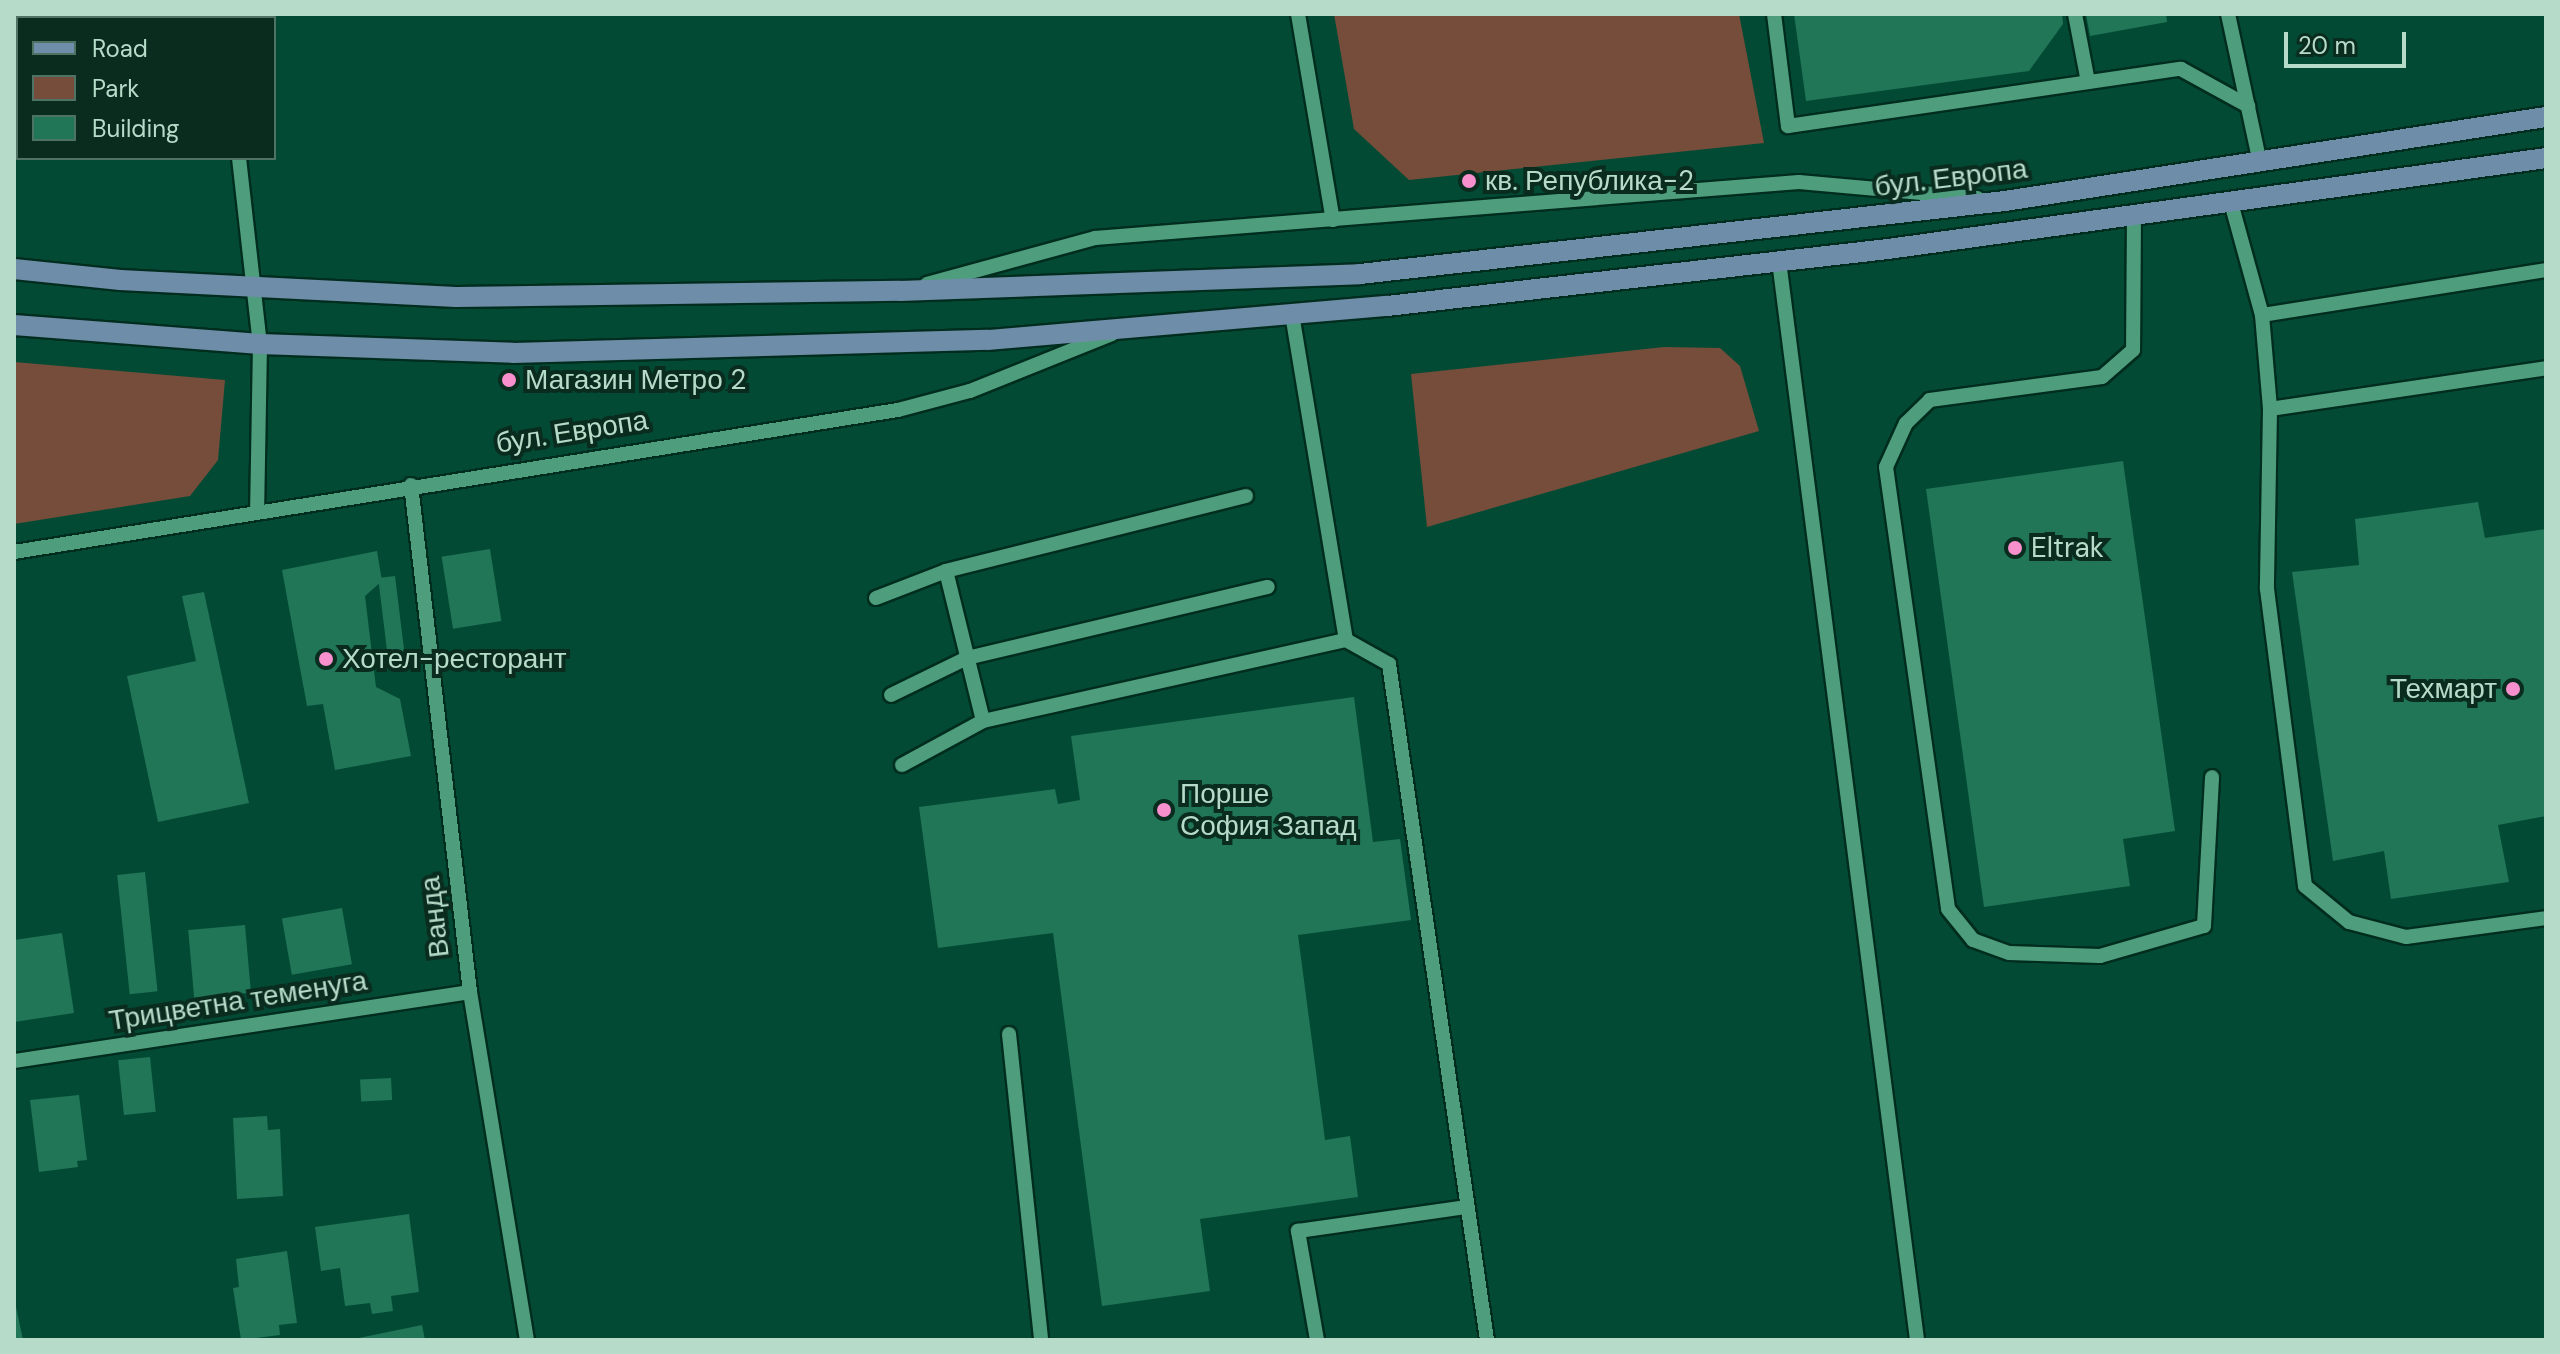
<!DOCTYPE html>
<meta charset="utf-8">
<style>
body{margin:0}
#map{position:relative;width:2560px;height:1354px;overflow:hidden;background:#034a34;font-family:"DM Sans",sans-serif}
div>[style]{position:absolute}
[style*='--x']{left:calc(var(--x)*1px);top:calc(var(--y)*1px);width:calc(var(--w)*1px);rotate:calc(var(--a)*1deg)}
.green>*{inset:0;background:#764d3a}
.building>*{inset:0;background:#207657;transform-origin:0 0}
.roads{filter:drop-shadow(2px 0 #002d1e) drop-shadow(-2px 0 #002d1e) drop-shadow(0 2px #002d1e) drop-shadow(0 -2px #002d1e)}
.minor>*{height:14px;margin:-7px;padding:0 7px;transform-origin:7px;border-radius:7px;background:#4e9e7e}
.major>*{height:20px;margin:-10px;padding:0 10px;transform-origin:10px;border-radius:10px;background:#6e8da9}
.dots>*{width:22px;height:22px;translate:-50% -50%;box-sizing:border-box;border:4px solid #092c1f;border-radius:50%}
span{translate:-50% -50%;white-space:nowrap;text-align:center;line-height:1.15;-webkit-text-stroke:8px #092c1f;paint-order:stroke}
.street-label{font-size:28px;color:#b6dcc9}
.poi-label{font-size:28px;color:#b6dcc9}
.left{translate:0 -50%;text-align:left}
.right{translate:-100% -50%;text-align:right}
.frame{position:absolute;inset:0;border:16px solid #b6dcc9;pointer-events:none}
.legend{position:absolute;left:16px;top:16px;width:260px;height:144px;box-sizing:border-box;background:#092c1f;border:2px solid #4e7263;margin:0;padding:10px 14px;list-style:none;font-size:24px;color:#b6dcc9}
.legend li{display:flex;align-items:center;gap:16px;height:40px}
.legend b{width:40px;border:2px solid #4e7263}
.scale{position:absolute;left:2284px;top:32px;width:122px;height:36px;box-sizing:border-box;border:4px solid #b6dcc9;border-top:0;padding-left:10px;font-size:24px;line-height:28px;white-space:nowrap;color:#b6dcc9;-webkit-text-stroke:6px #092c1f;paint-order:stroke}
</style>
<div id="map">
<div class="green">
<div style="clip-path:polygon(1334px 14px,1739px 14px,1764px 143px,1409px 180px,1354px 129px)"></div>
<div style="clip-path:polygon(1664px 347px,1720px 348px,1740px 366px,1759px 431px,1427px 527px,1411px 374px)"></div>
<div style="clip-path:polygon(14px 362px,225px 380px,218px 460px,190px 496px,14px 524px)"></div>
</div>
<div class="building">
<div style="clip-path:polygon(14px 14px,67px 14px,67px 18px,18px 18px,14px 51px)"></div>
<div style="clip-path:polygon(1794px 14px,2062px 14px,2063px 24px,2029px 71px,1806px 101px)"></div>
<div style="clip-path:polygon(2086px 14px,2166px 14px,2167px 22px,2090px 36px)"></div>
<div style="clip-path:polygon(2123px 461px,2175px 831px,2123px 839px,2130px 886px,1984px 907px,1926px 489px)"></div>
<div style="clip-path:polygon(2478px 502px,2485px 538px,2546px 529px,2546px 816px,2498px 825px,2509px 882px,2391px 899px,2384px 851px,2333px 861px,2292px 572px,2359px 565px,2355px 519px)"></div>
<div style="left:490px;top:549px;width:73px;height:49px;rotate:81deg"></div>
<div style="clip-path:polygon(377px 551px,382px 581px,365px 596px,376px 687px,400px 699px,411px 756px,335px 770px,323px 704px,307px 706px,282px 570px)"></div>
<div style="left:395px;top:576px;width:86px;height:17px;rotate:83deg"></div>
<div style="clip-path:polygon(204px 592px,249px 803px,158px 822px,127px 676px,196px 661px,182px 596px)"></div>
<div style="clip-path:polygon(1354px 697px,1373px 842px,1400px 839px,1411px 920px,1298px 935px,1325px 1140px,1350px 1136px,1358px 1197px,1200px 1219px,1210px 1291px,1102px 1306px,1053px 933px,938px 948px,919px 807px,1055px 789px,1058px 804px,1080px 800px,1071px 736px)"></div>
<div style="left:145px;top:872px;width:120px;height:28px;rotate:84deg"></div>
<div style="left:342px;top:908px;width:57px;height:61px;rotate:80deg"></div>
<div style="left:245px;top:925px;width:68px;height:57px;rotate:85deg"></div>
<div style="clip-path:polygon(62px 933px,74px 1013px,14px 1022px,14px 940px)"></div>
<div style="left:150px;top:1057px;width:55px;height:32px;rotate:84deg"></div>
<div style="left:391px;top:1078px;width:22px;height:31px;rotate:87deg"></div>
<div style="clip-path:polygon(79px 1095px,87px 1160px,77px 1161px,78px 1167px,39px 1172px,30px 1100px)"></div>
<div style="clip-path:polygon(267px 1116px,268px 1130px,280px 1129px,283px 1196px,237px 1199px,233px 1118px)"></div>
<div style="clip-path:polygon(409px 1214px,419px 1292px,391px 1296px,393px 1311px,372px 1314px,370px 1303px,345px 1306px,340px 1268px,321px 1271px,315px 1227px)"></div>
<div style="clip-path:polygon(287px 1251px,297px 1323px,279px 1325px,280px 1335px,241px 1340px,233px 1288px,239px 1287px,236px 1259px)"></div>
<div style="clip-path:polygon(14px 1302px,15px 1302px,23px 1340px,14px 1340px)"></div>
<div style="clip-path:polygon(422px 1325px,425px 1340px,354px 1340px,354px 1339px)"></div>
</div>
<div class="roads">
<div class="minor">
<div style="--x:220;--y:14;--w:4;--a:90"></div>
<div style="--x:1298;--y:14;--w:209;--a:80.4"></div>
<div style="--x:1774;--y:14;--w:113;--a:82.9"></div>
<div style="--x:1788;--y:126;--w:397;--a:-8.3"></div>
<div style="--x:2181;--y:69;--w:77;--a:28.9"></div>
<div style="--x:2075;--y:14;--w:69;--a:79.2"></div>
<div style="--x:2228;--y:14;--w:152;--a:77.9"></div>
<div style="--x:239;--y:158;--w:187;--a:83.6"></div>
<div style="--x:260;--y:344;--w:169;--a:91"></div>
<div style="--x:2230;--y:199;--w:120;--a:74.6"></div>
<div style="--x:2262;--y:315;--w:288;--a:-9"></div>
<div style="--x:2134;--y:214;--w:136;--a:90.4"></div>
<div style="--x:2133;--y:350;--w:41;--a:138.9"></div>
<div style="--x:2102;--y:377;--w:174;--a:172.4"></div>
<div style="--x:1930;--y:400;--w:33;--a:136"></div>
<div style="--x:1906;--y:423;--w:48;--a:114.4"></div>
<div style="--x:1886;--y:467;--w:446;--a:82"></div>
<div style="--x:1948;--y:909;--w:40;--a:51"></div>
<div style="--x:1973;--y:940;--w:38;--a:20"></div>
<div style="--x:2009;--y:953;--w:91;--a:1.9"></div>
<div style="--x:2100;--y:956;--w:108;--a:-16.1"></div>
<div style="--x:2204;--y:926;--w:149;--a:-86.9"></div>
<div style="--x:1779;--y:261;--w:1088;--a:82.71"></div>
<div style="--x:927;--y:284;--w:174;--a:-15.3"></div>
<div style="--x:1095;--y:238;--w:706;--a:-4.55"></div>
<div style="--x:1799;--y:182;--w:179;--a:5.1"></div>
<div style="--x:1292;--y:314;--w:330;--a:80.6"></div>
<div style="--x:1346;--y:640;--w:49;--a:29.2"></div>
<div style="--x:1389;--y:664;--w:683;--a:81.75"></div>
<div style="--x:2262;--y:315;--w:94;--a:85.1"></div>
<div style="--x:2270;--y:409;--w:180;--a:91"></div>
<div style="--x:2267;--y:589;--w:299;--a:82.7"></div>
<div style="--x:2305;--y:886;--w:57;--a:39.3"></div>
<div style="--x:2349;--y:922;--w:59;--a:14.7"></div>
<div style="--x:2406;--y:937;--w:141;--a:-7.7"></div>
<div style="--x:2270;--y:409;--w:279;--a:-8.4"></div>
<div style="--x:411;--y:485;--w:510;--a:83.36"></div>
<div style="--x:470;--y:992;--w:353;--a:80.7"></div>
<div style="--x:1246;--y:496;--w:309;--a:166"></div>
<div style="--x:946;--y:571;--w:154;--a:76.1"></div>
<div style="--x:983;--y:721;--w:372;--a:-12.6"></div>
<div style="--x:14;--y:552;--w:895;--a:-9.13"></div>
<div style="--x:898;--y:410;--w:74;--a:-14.8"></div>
<div style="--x:970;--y:391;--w:153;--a:-21.9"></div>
<div style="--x:876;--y:598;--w:75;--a:-21.1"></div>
<div style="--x:891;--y:695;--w:85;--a:-26"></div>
<div style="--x:967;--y:658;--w:309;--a:-13.3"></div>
<div style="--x:902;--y:765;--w:92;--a:-28.5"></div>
<div style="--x:1009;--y:1034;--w:308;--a:84"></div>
<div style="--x:14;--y:1061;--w:461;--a:-8.6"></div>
<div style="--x:1317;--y:1340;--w:111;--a:-99.9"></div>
<div style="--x:1298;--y:1231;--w:171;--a:-8.1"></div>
</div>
<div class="major">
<div style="--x:14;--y:269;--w:107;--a:5.9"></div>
<div style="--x:120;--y:280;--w:336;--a:2.9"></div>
<div style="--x:456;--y:297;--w:444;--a:-0.8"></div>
<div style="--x:900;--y:291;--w:460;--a:-2.1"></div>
<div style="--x:1360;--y:274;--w:649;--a:-6.46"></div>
<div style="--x:2005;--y:201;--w:547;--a:-8.83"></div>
<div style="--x:14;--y:325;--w:247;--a:4.4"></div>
<div style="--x:260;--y:344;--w:253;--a:2"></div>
<div style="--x:513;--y:353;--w:475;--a:-1.6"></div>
<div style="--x:988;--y:340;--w:400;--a:-4.9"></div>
<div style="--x:1387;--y:306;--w:504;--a:-6.49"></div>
<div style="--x:1888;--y:249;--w:664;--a:-7.87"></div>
</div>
</div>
<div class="dots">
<div style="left:1469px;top:181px;background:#f790cd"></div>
<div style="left:509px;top:380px;background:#f790cd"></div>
<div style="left:2015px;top:548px;background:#f790cd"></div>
<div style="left:326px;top:659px;background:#f790cd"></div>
<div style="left:2513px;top:689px;background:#f790cd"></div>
<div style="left:1164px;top:810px;background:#f790cd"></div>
</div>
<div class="street-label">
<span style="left:1951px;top:178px;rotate:-7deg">бул. Европа</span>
<span style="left:572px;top:432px;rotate:-9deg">бул. Европа</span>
<span style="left:435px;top:917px;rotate:-97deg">Ванда</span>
<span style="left:238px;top:1001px;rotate:-9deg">Трицветна теменуга</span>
</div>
<div class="poi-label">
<span class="left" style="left:1485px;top:181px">кв. Република-2</span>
<span class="left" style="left:525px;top:380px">Магазин Метро 2</span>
<span class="left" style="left:2031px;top:548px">Eltrak</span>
<span class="left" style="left:342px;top:659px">Хотел-ресторант</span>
<span class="right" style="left:2497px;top:689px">Техмарт</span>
<span class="left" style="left:1180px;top:810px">Порше<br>София Запад</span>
</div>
<div class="frame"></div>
<ul class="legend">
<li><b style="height:10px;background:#6e8da9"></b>Road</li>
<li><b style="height:22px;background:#764d3a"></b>Park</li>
<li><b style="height:22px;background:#207657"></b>Building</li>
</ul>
<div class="scale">20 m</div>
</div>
